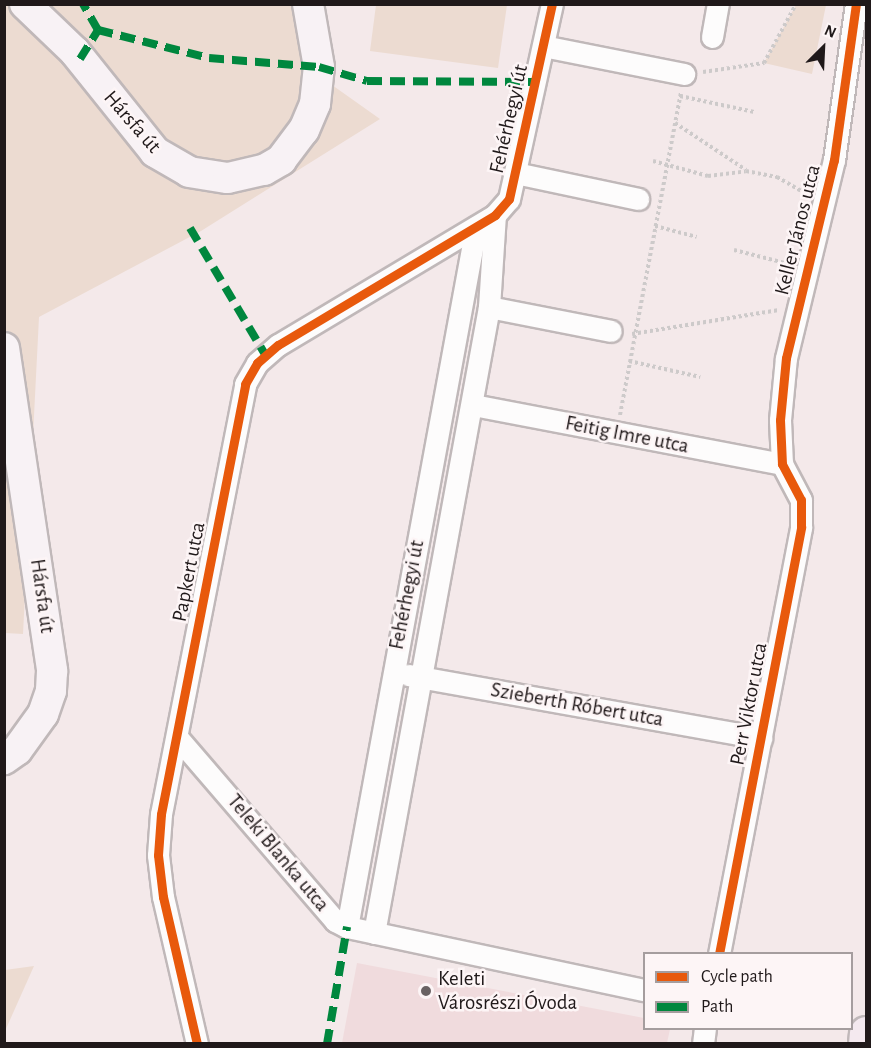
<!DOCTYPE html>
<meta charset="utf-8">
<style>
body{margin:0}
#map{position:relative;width:871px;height:1048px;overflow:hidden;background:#f4e9ea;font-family:"Alegreya Sans",sans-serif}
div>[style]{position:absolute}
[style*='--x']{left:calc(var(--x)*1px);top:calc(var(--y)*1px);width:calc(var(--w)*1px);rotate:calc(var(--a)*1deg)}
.built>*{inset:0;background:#f0dbdd}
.green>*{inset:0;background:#ecdbd1}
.path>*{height:4px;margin-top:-2px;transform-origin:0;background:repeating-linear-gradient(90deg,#cdcaca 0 3px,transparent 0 6px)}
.roads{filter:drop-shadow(2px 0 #c0b8b9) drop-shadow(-2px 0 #c0b8b9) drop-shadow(0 2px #c0b8b9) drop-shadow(0 -2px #c0b8b9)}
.street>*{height:21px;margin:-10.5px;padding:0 10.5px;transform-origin:10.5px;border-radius:10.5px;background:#fdfcfc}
.secondary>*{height:30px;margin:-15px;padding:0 15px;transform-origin:15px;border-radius:15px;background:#f8f2f5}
.primary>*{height:33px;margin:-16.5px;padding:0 16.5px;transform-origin:16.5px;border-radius:16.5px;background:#f4e9ef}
.quiet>*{height:8px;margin-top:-4px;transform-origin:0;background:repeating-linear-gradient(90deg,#00873e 0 15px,transparent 0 23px)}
.cycleway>*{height:9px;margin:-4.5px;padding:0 4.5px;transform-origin:4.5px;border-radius:4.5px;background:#e8590c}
.dots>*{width:16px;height:16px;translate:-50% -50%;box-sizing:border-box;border:3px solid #fdf5f6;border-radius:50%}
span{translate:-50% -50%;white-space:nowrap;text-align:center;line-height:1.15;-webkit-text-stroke:5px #fdf5f6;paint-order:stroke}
.street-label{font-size:21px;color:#20191a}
.poi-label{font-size:21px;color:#20191a}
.left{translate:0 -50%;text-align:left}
.frame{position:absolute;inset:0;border:6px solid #20191a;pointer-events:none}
.legend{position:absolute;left:643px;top:952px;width:210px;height:78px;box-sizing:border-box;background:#fdf5f6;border:2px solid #a59d9e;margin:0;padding:8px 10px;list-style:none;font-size:18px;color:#20191a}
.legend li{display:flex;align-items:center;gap:12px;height:30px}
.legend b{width:30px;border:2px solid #a59d9e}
.north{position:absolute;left:793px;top:18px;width:60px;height:60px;-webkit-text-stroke:4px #fdf5f6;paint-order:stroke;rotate:24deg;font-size:16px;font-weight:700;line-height:24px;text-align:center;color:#20191a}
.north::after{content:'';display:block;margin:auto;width:21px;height:27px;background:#20191a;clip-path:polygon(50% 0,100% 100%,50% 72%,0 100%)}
</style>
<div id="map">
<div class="built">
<div style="clip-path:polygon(357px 963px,644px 1018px,644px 1028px,670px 1029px,667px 1043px,342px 1043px)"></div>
</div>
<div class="green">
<div style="clip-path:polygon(5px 5px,292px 5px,301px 63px,380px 119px,201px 231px,39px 317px,23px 634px,5px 633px)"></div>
<div style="clip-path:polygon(376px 5px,507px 5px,498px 68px,370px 51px)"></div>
<div style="clip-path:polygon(796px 5px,826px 5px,812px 74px,764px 63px)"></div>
<div style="clip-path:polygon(34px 966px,5px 1031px,5px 970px)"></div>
</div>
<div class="path">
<div style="--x:703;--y:72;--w:62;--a:-8.4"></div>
<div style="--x:764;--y:63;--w:67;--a:-61.5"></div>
<div style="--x:680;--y:96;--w:76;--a:12.2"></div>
<div style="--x:675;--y:123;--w:85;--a:33.5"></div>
<div style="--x:653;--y:161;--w:57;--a:15.3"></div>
<div style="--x:708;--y:176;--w:38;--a:-7"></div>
<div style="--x:746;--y:171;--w:32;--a:11"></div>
<div style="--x:777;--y:177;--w:34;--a:30"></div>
<div style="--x:655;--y:226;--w:43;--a:14.7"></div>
<div style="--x:734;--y:250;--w:57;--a:14.3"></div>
<div style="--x:632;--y:334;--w:149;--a:-9.3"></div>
<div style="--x:629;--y:361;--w:73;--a:12.7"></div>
<div style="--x:620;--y:415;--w:329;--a:-79.3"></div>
</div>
<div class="roads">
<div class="street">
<div style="--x:712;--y:37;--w:34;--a:-80"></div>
<div style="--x:543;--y:46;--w:144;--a:11.2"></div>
<div style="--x:515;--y:173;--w:126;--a:11.9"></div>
<div style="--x:489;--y:307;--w:124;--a:11.1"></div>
<div style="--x:473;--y:405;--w:315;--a:10.8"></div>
<div style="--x:408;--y:675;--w:359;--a:10.1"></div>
<div style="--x:177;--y:737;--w:243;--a:49.3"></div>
<div style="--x:335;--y:921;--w:13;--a:27"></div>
<div style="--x:347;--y:927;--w:304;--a:12"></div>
<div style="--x:347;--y:927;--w:712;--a:-79.56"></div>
<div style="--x:374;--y:933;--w:636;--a:-79.59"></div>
<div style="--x:489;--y:307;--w:92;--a:-86.3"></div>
<div style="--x:719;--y:954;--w:435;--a:-79.1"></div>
<div style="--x:801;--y:527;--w:27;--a:-90"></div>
<div style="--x:801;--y:500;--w:41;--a:-117.8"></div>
<div style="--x:782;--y:464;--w:44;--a:-92.6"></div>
<div style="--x:780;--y:420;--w:62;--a:-84.5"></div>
<div style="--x:786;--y:358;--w:204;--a:-76.4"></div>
<div style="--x:834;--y:160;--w:158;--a:-82"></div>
<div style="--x:197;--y:1044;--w:151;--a:-103"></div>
<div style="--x:163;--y:897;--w:42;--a:-96.8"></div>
<div style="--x:158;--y:855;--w:41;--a:-85.8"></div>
<div style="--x:161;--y:814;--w:438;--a:-78.9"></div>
<div style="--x:245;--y:384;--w:24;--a:-60"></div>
<div style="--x:257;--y:363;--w:28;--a:-41"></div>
<div style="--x:278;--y:345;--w:253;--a:-30.9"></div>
<div style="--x:495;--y:215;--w:21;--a:-49"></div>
<div style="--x:509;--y:199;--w:200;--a:-77.6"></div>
<div style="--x:703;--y:1044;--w:16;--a:-83"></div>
</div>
<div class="secondary">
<div style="--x:25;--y:4;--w:69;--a:43.8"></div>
<div style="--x:75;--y:52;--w:128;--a:51.3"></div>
<div style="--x:155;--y:152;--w:39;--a:30"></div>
<div style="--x:189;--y:172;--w:39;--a:9"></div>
<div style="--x:228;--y:178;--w:37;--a:-13"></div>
<div style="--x:264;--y:170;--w:20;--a:-30"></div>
<div style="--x:281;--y:160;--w:38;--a:-53"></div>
<div style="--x:304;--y:130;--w:28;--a:-67"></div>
<div style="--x:315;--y:104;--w:37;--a:-84"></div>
<div style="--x:319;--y:67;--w:64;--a:-99.9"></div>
<div style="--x:4;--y:348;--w:327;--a:81.5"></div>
<div style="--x:52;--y:671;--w:20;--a:93"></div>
<div style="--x:51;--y:691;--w:24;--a:109"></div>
<div style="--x:43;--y:714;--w:44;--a:125.8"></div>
<div style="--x:17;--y:750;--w:16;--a:145"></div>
</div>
<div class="primary">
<div style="--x:865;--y:1044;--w:11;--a:-85"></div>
</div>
</div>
<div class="quiet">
<div style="--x:98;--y:30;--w:114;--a:14.2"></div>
<div style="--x:209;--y:58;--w:110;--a:4.7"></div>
<div style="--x:319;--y:67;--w:50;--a:16.3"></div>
<div style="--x:367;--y:81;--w:169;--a:0.3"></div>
<div style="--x:80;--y:59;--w:34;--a:-58"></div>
<div style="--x:98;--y:30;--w:30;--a:-120"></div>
<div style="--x:190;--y:228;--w:149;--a:59.3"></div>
<div style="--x:327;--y:1044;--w:119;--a:-80.3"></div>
</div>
<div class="cycleway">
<div style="--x:719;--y:954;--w:435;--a:-79.1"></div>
<div style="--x:801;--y:527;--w:27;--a:-90"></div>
<div style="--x:801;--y:500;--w:41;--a:-117.8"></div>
<div style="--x:782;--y:464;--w:44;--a:-92.6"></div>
<div style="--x:780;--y:420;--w:62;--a:-84.5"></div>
<div style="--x:786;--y:358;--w:204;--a:-76.4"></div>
<div style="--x:834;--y:160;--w:158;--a:-82"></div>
<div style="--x:197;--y:1044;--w:151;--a:-103"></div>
<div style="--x:163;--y:897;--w:42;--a:-96.8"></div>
<div style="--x:158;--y:855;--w:41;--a:-85.8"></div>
<div style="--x:161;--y:814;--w:438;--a:-78.9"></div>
<div style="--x:245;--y:384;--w:24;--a:-60"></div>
<div style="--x:257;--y:363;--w:28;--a:-41"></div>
<div style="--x:278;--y:345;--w:253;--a:-30.9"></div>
<div style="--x:495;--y:215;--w:21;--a:-49"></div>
<div style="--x:509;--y:199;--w:200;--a:-77.6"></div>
</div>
<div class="dots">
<div style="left:426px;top:991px;background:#6a6263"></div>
</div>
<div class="street-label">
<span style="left:509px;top:119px;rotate:-77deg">Fehérhegyi út</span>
<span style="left:132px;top:122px;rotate:49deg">Hársfa út</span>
<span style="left:798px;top:230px;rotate:-76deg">Keller János utca</span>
<span style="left:627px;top:435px;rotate:11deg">Feitig Imre utca</span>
<span style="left:189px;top:572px;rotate:-79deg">Papkert utca</span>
<span style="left:407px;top:595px;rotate:-79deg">Fehérhegyi út</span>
<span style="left:42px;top:596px;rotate:82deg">Hársfa út</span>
<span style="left:749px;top:704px;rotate:-79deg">Perr Viktor utca</span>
<span style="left:577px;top:705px;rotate:10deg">Szieberth Róbert utca</span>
<span style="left:278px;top:853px;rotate:50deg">Teleki Blanka utca</span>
</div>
<div class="poi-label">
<span class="left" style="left:438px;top:991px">Keleti<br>Városrészi Óvoda</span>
</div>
<div class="frame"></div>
<ul class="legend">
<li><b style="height:8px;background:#e8590c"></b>Cycle path</li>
<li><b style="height:8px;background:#00873e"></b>Path</li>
</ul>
<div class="north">N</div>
</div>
